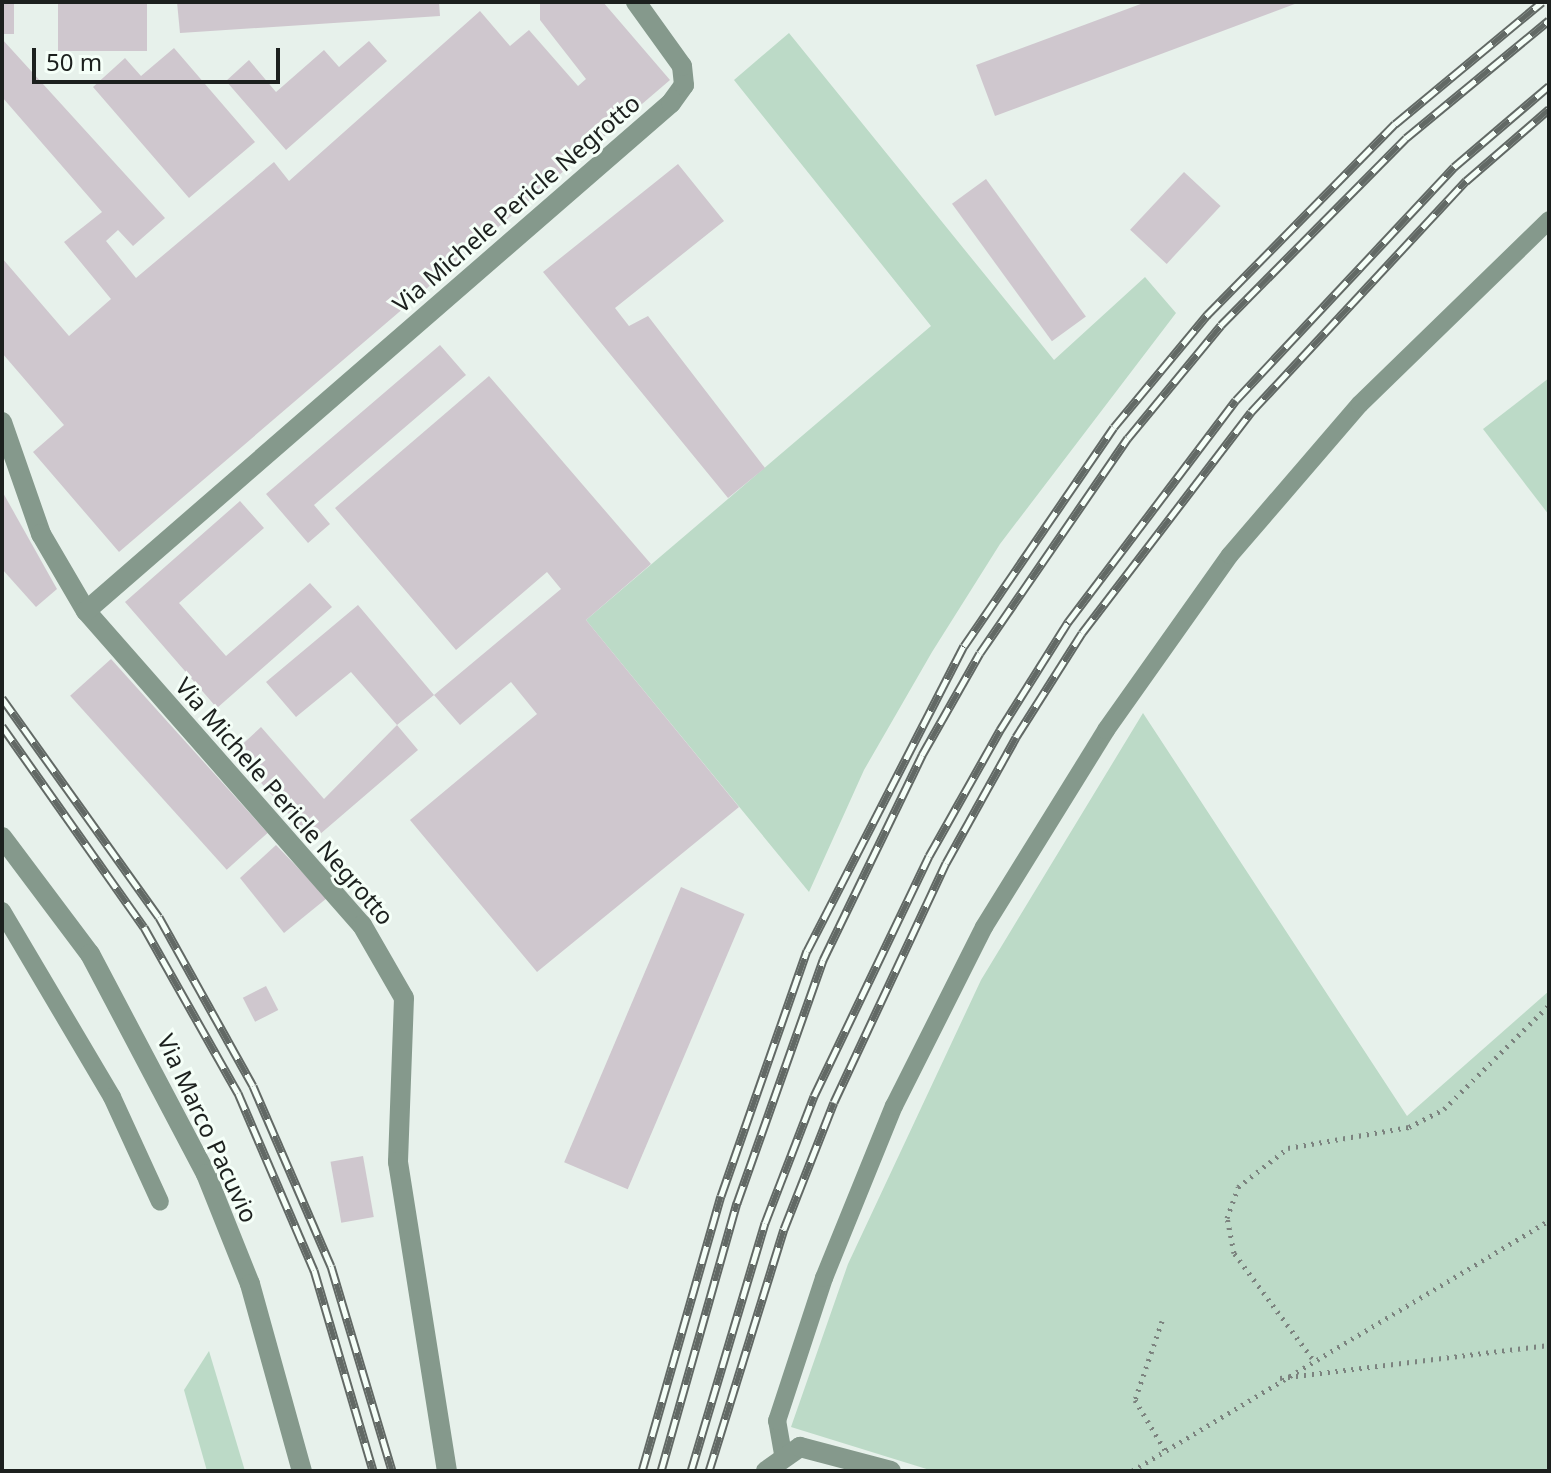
<!DOCTYPE html>
<style>
body{margin:0}
#map{position:relative;width:1551px;height:1473px;overflow:hidden;background:#e7f1eb;font-family:"Noto Sans",sans-serif}
div>[style]{position:absolute}
[style*='--x']{left:calc(var(--x)*1px);top:calc(var(--y)*1px);width:calc(var(--w)*1px);rotate:calc(var(--a)*1deg)}
.green>*{inset:0;background:#bcdac7}
.building>*{inset:0;background:#cfc7ce;transform-origin:0 0}
.path>*{height:5px;margin-top:-2.5px;transform-origin:0;background:repeating-linear-gradient(90deg,#7c837f 0 2px,transparent 0 8px)}
.lane>*{height:18px;margin:-9px;padding:0 9px;transform-origin:9px;border-radius:9px;background:#85998c}
.street>*{height:20px;margin:-10px;padding:0 10px;transform-origin:10px;border-radius:10px;background:#85998c}
.rail>*{height:9px;margin-top:-4.5px;transform-origin:0;background:repeating-linear-gradient(90deg,#f5fff8 0 18px,#626965 0 36px);box-sizing:border-box;border-block:2px solid #626965}
span{translate:-50% -50%;white-space:nowrap;text-align:center;line-height:1.15;-webkit-text-stroke:6px #f5fff8;paint-order:stroke}
.street-label{font-size:24px;color:#1c201e}
.frame{position:absolute;inset:0;border:4px solid #1c201e;pointer-events:none}
.scale{position:absolute;left:32px;top:48px;width:248px;height:36px;box-sizing:border-box;border:4px solid #1c201e;border-top:0;padding-left:10px;font-size:24px;line-height:28px;white-space:nowrap;color:#1c201e;-webkit-text-stroke:6px #f5fff8;paint-order:stroke}
</style>
<div id="map">
<div class="green">
<div style="clip-path:polygon(789px 33px,1054px 360px,1145px 277px,1176px 313px,1000px 544px,932px 652px,864px 770px,809px 892px,586px 620px,931px 326px,734px 80px)"></div>
<div style="clip-path:polygon(1549px 378px,1549px 515px,1483px 429px)"></div>
<div style="clip-path:polygon(1143px 713px,1407px 1116px,1549px 991px,1549px 1471px,933px 1471px,791px 1427px,848px 1264px,981px 980px)"></div>
<div style="clip-path:polygon(209px 1351px,245px 1471px,207px 1471px,184px 1390px)"></div>
</div>
<div class="building">
<div style="left:2px;top:2px;width:12px;height:32px"></div>
<div style="left:58px;top:2px;width:89px;height:49px"></div>
<div style="clip-path:polygon(177px 2px,439px 2px,440px 16px,180px 33px)"></div>
<div style="clip-path:polygon(540px 2px,603px 2px,670px 80px,119px 552px,33px 452px,64px 425px,2px 353px,2px 258px,69px 336px,111px 299px,64px 242px,102px 212px,2px 97px,2px 39px,165px 218px,133px 246px,118px 230px,106px 241px,136px 278px,274px 162px,289px 181px,480px 11px,510px 46px,529px 30px,578px 86px,586px 79px,540px 20px)"></div>
<div style="clip-path:polygon(1146px 2px,1300px 2px,995px 116px,976px 65px)"></div>
<div style="clip-path:polygon(369px 41px,387px 61px,286px 150px,226px 81px,249px 60px,276px 92px,324px 50px,339px 67px)"></div>
<div style="clip-path:polygon(174px 48px,255px 142px,189px 198px,93px 87px,125px 58px,141px 76px)"></div>
<div style="clip-path:polygon(678px 164px,724px 221px,615px 308px,629px 326px,648px 316px,765px 468px,728px 498px,543px 272px)"></div>
<div style="left:1184px;top:172px;width:50px;height:79px;rotate:43deg"></div>
<div style="left:986px;top:179px;width:170px;height:42px;rotate:54deg"></div>
<div style="clip-path:polygon(440px 345px,466px 375px,314px 505px,330px 524px,308px 543px,266px 494px)"></div>
<div style="clip-path:polygon(489px 376px,651px 564px,586px 620px,739px 807px,537px 972px,410px 820px,537px 714px,511px 682px,460px 725px,434px 695px,397px 725px,351px 672px,296px 717px,266px 682px,358px 605px,434px 695px,561px 589px,547px 572px,456px 650px,335px 508px)"></div>
<div style="clip-path:polygon(2px 491px,57px 589px,36px 607px,2px 569px)"></div>
<div style="clip-path:polygon(240px 501px,264px 528px,179px 603px,226px 656px,310px 583px,332px 607px,217px 708px,125px 602px)"></div>
<div style="left:111px;top:659px;width:234px;height:55px;rotate:48deg"></div>
<div style="clip-path:polygon(397px 725px,418px 750px,312px 841px,234px 752px,261px 727px,324px 799px)"></div>
<div style="clip-path:polygon(276px 845px,327px 898px,284px 933px,240px 878px)"></div>
<div style="left:681px;top:887px;width:69px;height:299px;rotate:23deg"></div>
<div style="left:266px;top:986px;width:27px;height:26px;rotate:63deg"></div>
<div style="left:363px;top:1156px;width:62px;height:33px;rotate:80deg"></div>
</div>
<div class="path">
<div style="--x:1162;--y:1321;--w:83;--a:108.9"></div>
<div style="--x:1135;--y:1400;--w:58;--a:59"></div>
<div style="--x:1312;--y:1358;--w:131;--a:-126.6"></div>
<div style="--x:1234;--y:1253;--w:36;--a:-101"></div>
<div style="--x:1227;--y:1218;--w:33;--a:-70"></div>
<div style="--x:1238;--y:1187;--w:63;--a:-38"></div>
<div style="--x:1288;--y:1148;--w:123;--a:-9.8"></div>
<div style="--x:1409;--y:1127;--w:39;--a:-27"></div>
<div style="--x:1444;--y:1109;--w:148;--a:-44.7"></div>
<div style="--x:1280;--y:1378;--w:271;--a:-7"></div>
<div style="--x:1132;--y:1471;--w:487;--a:-31"></div>
</div>
<div class="lane">
<div style="--x:2;--y:911;--w:216;--a:59.4"></div>
<div style="--x:112;--y:1097;--w:115;--a:65.4"></div>
<div style="--x:783;--y:1454;--w:34;--a:-100"></div>
<div style="--x:777;--y:1421;--w:151;--a:-71.8"></div>
<div style="--x:824;--y:1278;--w:186;--a:-67.9"></div>
<div style="--x:894;--y:1106;--w:200;--a:-63.3"></div>
<div style="--x:984;--y:927;--w:232;--a:-58.2"></div>
<div style="--x:1106;--y:730;--w:214;--a:-54.7"></div>
<div style="--x:1230;--y:555;--w:199;--a:-49.3"></div>
<div style="--x:1360;--y:404;--w:264;--a:-44.2"></div>
</div>
<div class="street">
<div style="--x:2;--y:422;--w:119;--a:70.8"></div>
<div style="--x:41;--y:534;--w:89;--a:59.7"></div>
<div style="--x:86;--y:611;--w:418;--a:48.7"></div>
<div style="--x:362;--y:925;--w:84;--a:60.1"></div>
<div style="--x:404;--y:998;--w:164;--a:92.1"></div>
<div style="--x:398;--y:1162;--w:313;--a:81"></div>
<div style="--x:86;--y:611;--w:775;--a:-40.97"></div>
<div style="--x:671;--y:103;--w:22;--a:-54"></div>
<div style="--x:684;--y:85;--w:19;--a:-96"></div>
<div style="--x:682;--y:66;--w:79;--a:-125.7"></div>
<div style="--x:2;--y:837;--w:146;--a:53.1"></div>
<div style="--x:90;--y:954;--w:249;--a:62.2"></div>
<div style="--x:206;--y:1174;--w:118;--a:68.2"></div>
<div style="--x:250;--y:1284;--w:194;--a:74.5"></div>
<div style="--x:766;--y:1471;--w:42;--a:-35.2"></div>
<div style="--x:800;--y:1447;--w:94;--a:14.8"></div>
</div>
<div class="rail">
<div style="--x:2;--y:698;--w:269;--a:54.4"></div>
<div style="--x:159;--y:917;--w:193;--a:60.9"></div>
<div style="--x:253;--y:1086;--w:196;--a:66.6"></div>
<div style="--x:331;--y:1266;--w:214;--a:73.4"></div>
<div style="--x:2;--y:726;--w:246;--a:54.8"></div>
<div style="--x:144;--y:927;--w:191;--a:60.5"></div>
<div style="--x:238;--y:1093;--w:193;--a:66.8"></div>
<div style="--x:314;--y:1270;--w:209;--a:73.6"></div>
<div style="--x:642;--y:1471;--w:286;--a:-74"></div>
<div style="--x:721;--y:1196;--w:260;--a:-70.7"></div>
<div style="--x:807;--y:951;--w:343;--a:-62.8"></div>
<div style="--x:964;--y:646;--w:265;--a:-55.6"></div>
<div style="--x:1114;--y:427;--w:146;--a:-50.3"></div>
<div style="--x:1207;--y:315;--w:268;--a:-45.5"></div>
<div style="--x:1395;--y:124;--w:191;--a:-39.7"></div>
<div style="--x:661;--y:1471;--w:279;--a:-74.2"></div>
<div style="--x:737;--y:1203;--w:258;--a:-70.5"></div>
<div style="--x:823;--y:960;--w:228;--a:-64.2"></div>
<div style="--x:922;--y:755;--w:117;--a:-60.4"></div>
<div style="--x:980;--y:653;--w:261;--a:-55.5"></div>
<div style="--x:1128;--y:438;--w:146;--a:-50.5"></div>
<div style="--x:1221;--y:325;--w:263;--a:-45.3"></div>
<div style="--x:1406;--y:138;--w:185;--a:-39.5"></div>
<div style="--x:691;--y:1471;--w:259;--a:-73.4"></div>
<div style="--x:765;--y:1223;--w:136;--a:-68.9"></div>
<div style="--x:814;--y:1096;--w:266;--a:-64.4"></div>
<div style="--x:929;--y:856;--w:145;--a:-60.6"></div>
<div style="--x:1000;--y:730;--w:128;--a:-57.8"></div>
<div style="--x:1068;--y:622;--w:278;--a:-52.9"></div>
<div style="--x:1236;--y:400;--w:319;--a:-46.9"></div>
<div style="--x:1454;--y:167;--w:125;--a:-40.5"></div>
<div style="--x:709;--y:1471;--w:253;--a:-72.8"></div>
<div style="--x:784;--y:1229;--w:136;--a:-68.5"></div>
<div style="--x:834;--y:1102;--w:264;--a:-64.9"></div>
<div style="--x:946;--y:863;--w:144;--a:-60.9"></div>
<div style="--x:1016;--y:737;--w:123;--a:-57.6"></div>
<div style="--x:1082;--y:633;--w:278;--a:-52.6"></div>
<div style="--x:1251;--y:412;--w:316;--a:-47.1"></div>
<div style="--x:1466;--y:181;--w:110;--a:-40.9"></div>
</div>
<div class="street-label">
<span style="left:516px;top:203px;rotate:-41deg">Via Michele Pericle Negrotto</span>
<span style="left:285px;top:801px;rotate:49deg">Via Michele Pericle Negrotto</span>
<span style="left:208px;top:1128px;rotate:65deg">Via Marco Pacuvio</span>
</div>
<div class="frame"></div>
<div class="scale">50 m</div>
</div>
